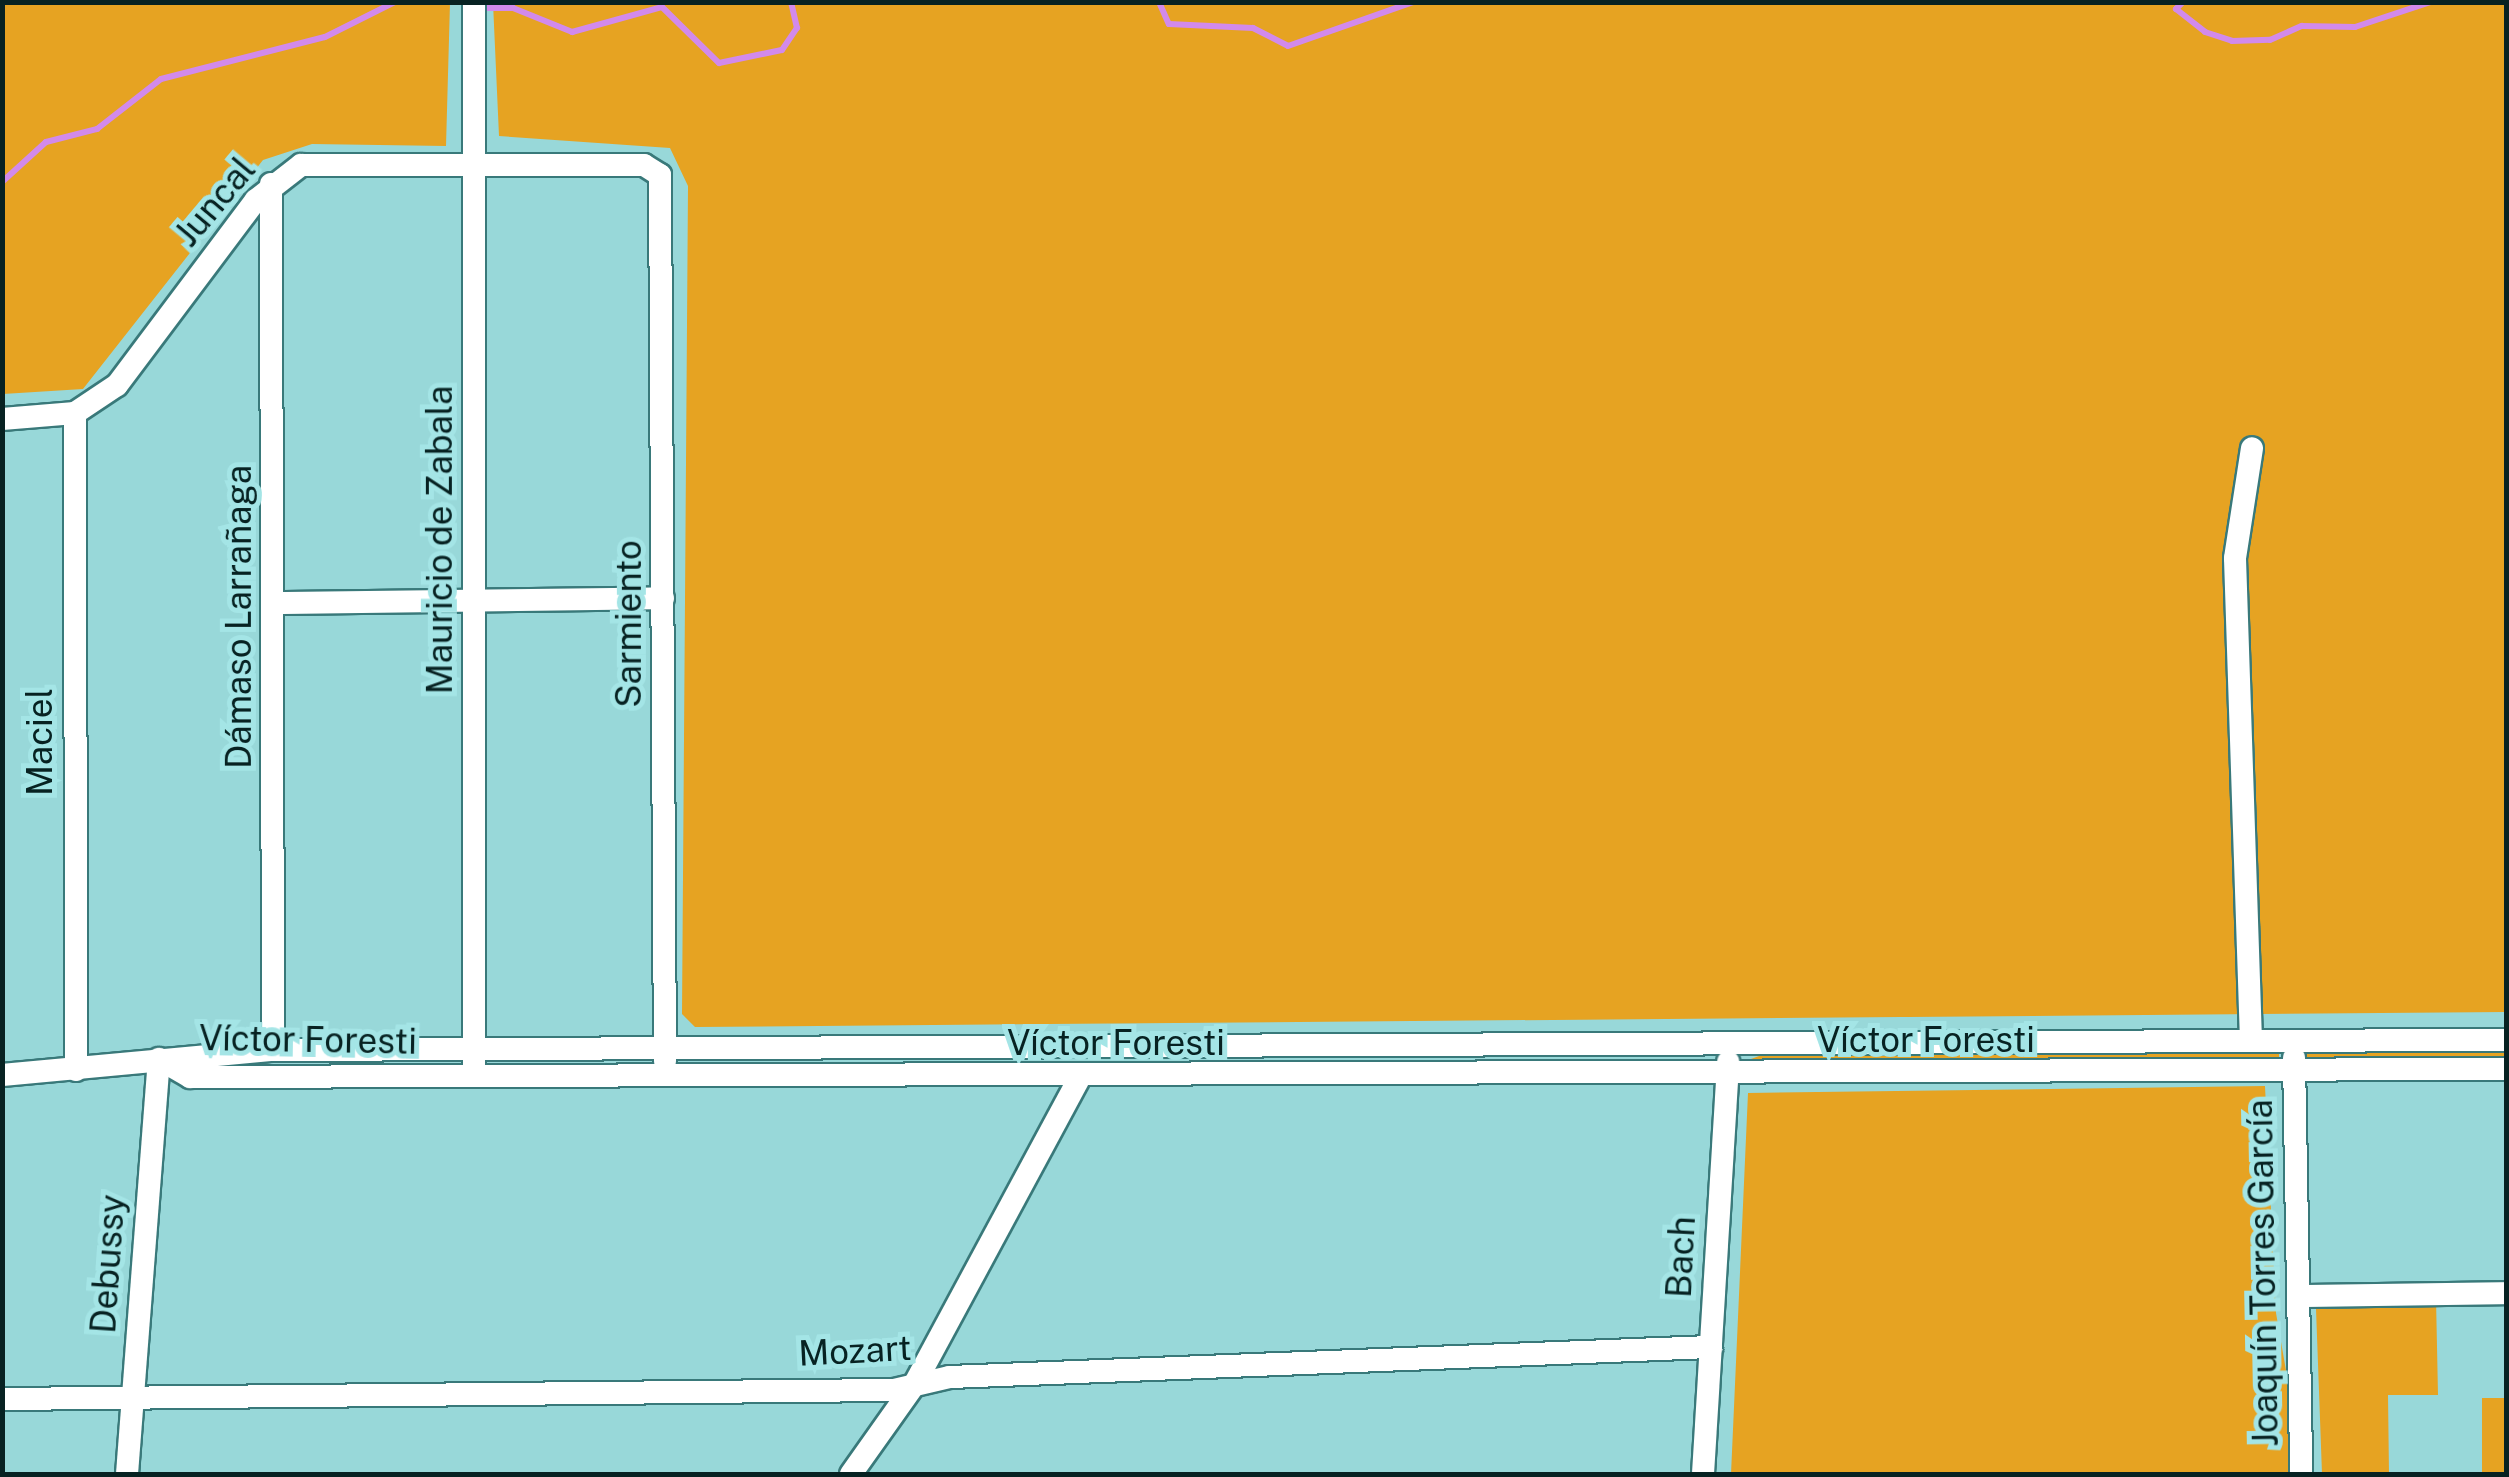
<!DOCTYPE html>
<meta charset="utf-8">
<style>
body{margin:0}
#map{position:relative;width:2509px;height:1477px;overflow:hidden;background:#98d8d9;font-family:"Public Sans",sans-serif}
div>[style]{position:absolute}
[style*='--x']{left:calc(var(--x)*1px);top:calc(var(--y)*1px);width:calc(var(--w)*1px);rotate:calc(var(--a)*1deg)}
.green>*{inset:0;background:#e6a322;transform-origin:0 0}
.stream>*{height:6px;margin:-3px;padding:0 3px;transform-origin:3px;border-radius:3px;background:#d28aeb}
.roads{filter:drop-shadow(2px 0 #39797a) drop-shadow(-2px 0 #39797a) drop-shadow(0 2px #39797a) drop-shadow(0 -2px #39797a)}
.minor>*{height:22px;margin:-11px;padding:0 11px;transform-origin:11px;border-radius:11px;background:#fff}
span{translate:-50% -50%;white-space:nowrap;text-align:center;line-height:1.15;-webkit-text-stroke:10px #a4e5e6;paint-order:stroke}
.street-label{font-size:35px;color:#072222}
.frame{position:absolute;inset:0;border:5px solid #072222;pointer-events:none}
</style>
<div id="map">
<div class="green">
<div style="clip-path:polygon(3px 2px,450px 3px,446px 146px,312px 144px,263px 160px,83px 389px,3px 394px)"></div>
<div style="clip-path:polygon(493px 3px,2506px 3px,2506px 1012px,695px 1027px,682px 1014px,688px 186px,670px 148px,499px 136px)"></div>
<div style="clip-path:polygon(2506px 1049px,2506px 1063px,2301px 1063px,2302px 1051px)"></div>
<div style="clip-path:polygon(2279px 1051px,2279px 1060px,1751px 1059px,1770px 1052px)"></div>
<div style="clip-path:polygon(2265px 1086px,2276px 1313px,2304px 1474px,1731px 1474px,1748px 1093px)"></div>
<div style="clip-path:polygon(2436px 1298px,2438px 1395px,2388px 1395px,2389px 1474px,2322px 1474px,2316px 1309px,2322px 1299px)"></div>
<div style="left:2482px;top:1398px;width:24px;height:76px"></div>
</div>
<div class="stream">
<div style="--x:1159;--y:2;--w:24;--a:66"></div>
<div style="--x:1169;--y:24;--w:84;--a:2.7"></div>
<div style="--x:1253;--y:28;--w:39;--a:27"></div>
<div style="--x:1288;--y:46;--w:133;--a:-19.4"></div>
<div style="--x:2183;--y:2;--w:10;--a:135"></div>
<div style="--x:2176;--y:9;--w:37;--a:38"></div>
<div style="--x:2205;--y:32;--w:28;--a:18"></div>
<div style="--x:2232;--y:41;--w:38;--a:-2"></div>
<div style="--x:2270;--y:40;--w:35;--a:-24"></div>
<div style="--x:2302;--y:26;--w:53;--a:1.1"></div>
<div style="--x:2355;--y:27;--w:79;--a:-18.4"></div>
<div style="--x:485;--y:8;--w:28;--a:0"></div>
<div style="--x:513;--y:8;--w:64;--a:22.1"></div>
<div style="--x:572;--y:32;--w:93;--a:-15.5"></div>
<div style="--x:662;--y:7;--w:80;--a:44.5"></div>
<div style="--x:719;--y:63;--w:64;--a:-11.7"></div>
<div style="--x:782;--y:50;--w:27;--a:-56"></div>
<div style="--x:797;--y:28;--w:27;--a:-103"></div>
<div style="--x:2;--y:182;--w:59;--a:-42.3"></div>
<div style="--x:46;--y:142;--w:53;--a:-14.3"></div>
<div style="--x:97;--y:129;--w:81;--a:-38"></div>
<div style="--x:161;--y:79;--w:169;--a:-14.4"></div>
<div style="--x:325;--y:37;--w:78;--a:-26.6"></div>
</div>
<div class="roads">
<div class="minor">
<div style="--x:271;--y:184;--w:866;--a:89.87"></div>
<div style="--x:75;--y:413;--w:657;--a:89.91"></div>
<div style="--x:2;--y:419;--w:73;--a:-4.7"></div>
<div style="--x:75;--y:413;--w:50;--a:-33.7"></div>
<div style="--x:117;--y:385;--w:231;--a:-53.1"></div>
<div style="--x:256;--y:200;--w:57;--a:-37.9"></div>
<div style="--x:301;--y:165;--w:343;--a:0"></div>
<div style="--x:644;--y:165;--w:19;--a:32"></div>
<div style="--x:660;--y:175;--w:886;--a:89.68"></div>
<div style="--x:275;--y:603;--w:388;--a:-0.7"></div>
<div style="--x:2251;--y:1041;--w:483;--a:-91.9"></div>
<div style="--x:2235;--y:558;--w:111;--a:-81.2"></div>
<div style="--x:2294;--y:1058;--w:416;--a:89"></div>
<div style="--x:159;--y:1059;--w:36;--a:30"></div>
<div style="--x:190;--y:1077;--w:2316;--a:-0.2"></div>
<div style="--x:474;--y:1069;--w:1067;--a:-90"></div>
<div style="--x:2;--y:1075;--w:272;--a:-5.3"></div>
<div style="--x:273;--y:1050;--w:2233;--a:-0.26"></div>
<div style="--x:2299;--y:1296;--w:207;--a:-0.8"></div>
<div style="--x:2;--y:1399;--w:892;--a:-0.58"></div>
<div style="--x:894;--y:1390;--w:57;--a:-13.1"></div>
<div style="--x:950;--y:1377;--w:762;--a:-2.26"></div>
<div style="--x:127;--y:1474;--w:416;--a:-85.6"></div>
<div style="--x:851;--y:1474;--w:109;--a:-54.7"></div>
<div style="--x:914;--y:1385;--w:346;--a:-61.7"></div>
<div style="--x:1703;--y:1474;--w:413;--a:-86.5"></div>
</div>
</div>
<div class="street-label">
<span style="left:215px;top:202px;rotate:-50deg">Juncal</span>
<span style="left:440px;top:540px;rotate:-90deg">Mauricio de Zabala</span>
<span style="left:239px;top:617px;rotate:-90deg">Dámaso Larrañaga</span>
<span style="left:629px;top:624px;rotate:-90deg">Sarmiento</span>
<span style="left:40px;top:742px;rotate:-90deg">Maciel</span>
<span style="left:308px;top:1040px;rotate:1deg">Víctor Foresti</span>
<span style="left:1926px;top:1040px">Víctor Foresti</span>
<span style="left:1116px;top:1043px">Víctor Foresti</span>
<span style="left:1681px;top:1257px;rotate:-87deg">Bach</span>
<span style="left:108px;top:1264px;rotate:-86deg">Debussy</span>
<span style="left:2263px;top:1273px;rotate:-91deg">Joaquín Torres García</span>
<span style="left:855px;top:1351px;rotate:-3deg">Mozart</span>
</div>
<div class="frame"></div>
</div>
